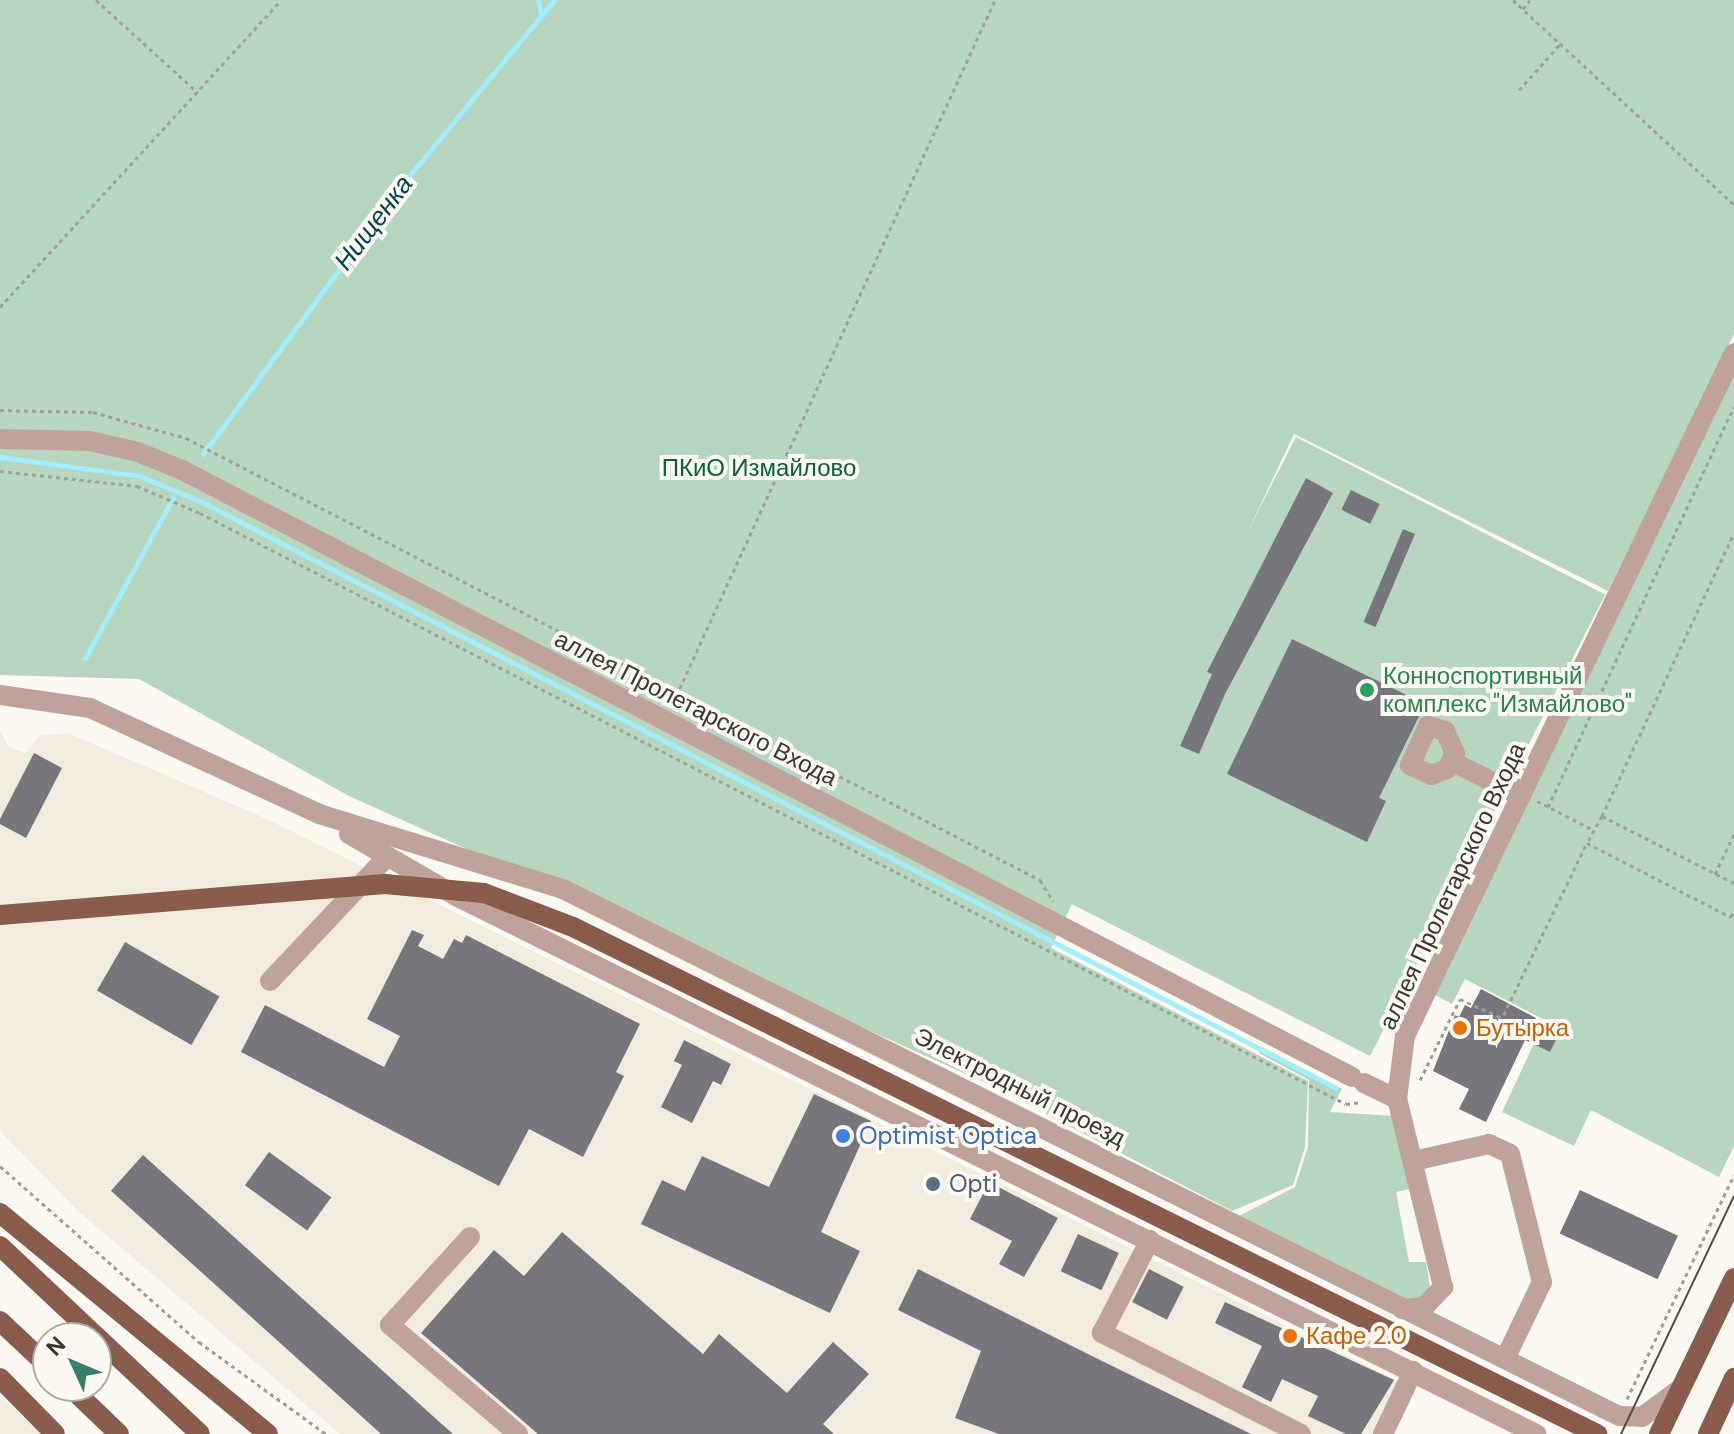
<!DOCTYPE html>
<meta charset="utf-8">
<style>
body{margin:0}
#map{position:relative;width:1734px;height:1434px;overflow:hidden;background:#fcf9f2;font-family:"DM Sans",sans-serif}
div>[style]{position:absolute}
[style*='--x']{left:calc(var(--x)*1px);top:calc(var(--y)*1px);width:calc(var(--w)*1px);rotate:calc(var(--a)*1deg)}
.built>*{inset:0;background:#f1ecdd}
.green>*{inset:0;background:#b6d6bf;transform-origin:0 0}
.stream>*{height:5px;margin:-2.5px;padding:0 2.5px;transform-origin:2.5px;border-radius:2.5px;background:#a3eeff}
.building>*{inset:0;background:#77767c;transform-origin:0 0}
.path>*{height:3px;margin-top:-1.5px;transform-origin:0;background:repeating-linear-gradient(90deg,#a09e99 0 4px,transparent 0 8px)}
.minor>*{height:20px;margin:-10px;padding:0 10px;transform-origin:10px;border-radius:10px;background:#bfa39a}
.major>*{height:20px;margin:-10px;padding:0 10px;transform-origin:10px;border-radius:10px;background:#8a5c4d}
.tram>*{height:2px;margin:-1px;padding:0 1px;transform-origin:1px;border-radius:1px;background:#4f4e4b}
.dots>*{width:22px;height:22px;translate:-50% -50%;box-sizing:border-box;border:4px solid #fcf9f2;border-radius:50%}
span{translate:-50% -50%;white-space:nowrap;text-align:center;line-height:1.15;-webkit-text-stroke:8px #fcf9f2;paint-order:stroke}
.park-label{font-size:24px;color:#076234}
.leisure-label{font-size:24px;color:#27864d}
.left{translate:0 -50%;text-align:left}
.street-label{font-size:24px;color:#393835}
.food-label{font-size:24px;color:#c56008}
.shop-label{font-size:24px;color:#366cbe}
.service-label{font-size:24px;color:#4e5e75}
.water-label{font-size:26px;color:#004652;font-style:italic}
.north{position:absolute;left:32px;top:1322px;width:80px;height:80px;box-sizing:border-box;background:#fcf9f2;border:2px solid #aeaca6;border-radius:50%;rotate:314deg;font-size:22px;font-weight:700;line-height:32px;text-align:center;color:#393835}
.north::after{content:'';display:block;margin:auto;width:28px;height:36px;background:#3a7d6e;clip-path:polygon(50% 0,100% 100%,50% 72%,0 100%)}
</style>
<div id="map">
<div class="built">
<div style="clip-path:polygon(0 731px,10px 748px,26px 753px,39px 736px,68px 733px,267px 819px,1414px 1389px,1392px 1434px,340px 1434px,79px 1212px,0 1131px)"></div>
<div style="clip-path:polygon(0 1396px,41px 1434px,0 1434px)"></div>
</div>
<div class="green">
<div style="clip-path:polygon(0 0,1734px 0,1734px 334px,1608px 591px,1294px 434px,1051px 948px,1308px 1081px,1305px 1147px,1293px 1185px,1232px 1211px,988px 1084px,349px 796px,139px 679px,0 675px)"></div>
<div style="clip-path:polygon(1734px 373px,1734px 1146px,1719px 1177px,1591px 1110px,1574px 1146px,1502px 1112px,1545px 1020px,1465px 979px,1452px 1004px,1435px 995px)"></div>
<div style="left:1296px;top:437px;width:347px;height:518px;rotate:27deg"></div>
<div style="clip-path:polygon(1260px 1046px,1342px 1089px,1330px 1112px,1394px 1116px,1410px 1189px,1396px 1192px,1409px 1262px,1426px 1262px,1430px 1287px,1423px 1296px,1409px 1301px,1235px 1218px,1295px 1187px,1308px 1147px,1309px 1080px,1259px 1053px)"></div>
</div>
<div class="stream">
<div style="--x:538;--y:0;--w:17;--a:77"></div>
<div style="--x:203;--y:454;--w:332;--a:-53.6"></div>
<div style="--x:400;--y:187;--w:242;--a:-50.5"></div>
<div style="--x:0;--y:457;--w:141;--a:7.7"></div>
<div style="--x:140;--y:476;--w:67;--a:22.8"></div>
<div style="--x:202;--y:502;--w:1276;--a:27.33"></div>
<div style="--x:85;--y:658;--w:183;--a:-61.2"></div>
</div>
<div class="building">
<div style="clip-path:polygon(1306px 478px,1333px 493px,1225px 694px,1199px 754px,1180px 746px,1212px 674px,1207px 672px)"></div>
<div style="left:1351px;top:490px;width:32px;height:22px;rotate:26deg"></div>
<div style="left:1403px;top:529px;width:13px;height:101px;rotate:23deg"></div>
<div style="clip-path:polygon(1292px 639px,1425px 704px,1379px 798px,1386px 801px,1367px 842px,1227px 774px)"></div>
<div style="clip-path:polygon(34px 753px,62px 768px,26px 838px,0 824px,0 819px)"></div>
<div style="clip-path:polygon(412px 930px,424px 935px,418px 946px,443px 959px,454px 939px,462px 943px,466px 935px,640px 1024px,616px 1072px,624px 1076px,583px 1157px,529px 1129px,499px 1186px,241px 1052px,265px 1005px,384px 1067px,400px 1036px,367px 1019px)"></div>
<div style="left:125px;top:942px;width:109px;height:56px;rotate:30deg"></div>
<div style="clip-path:polygon(1481px 989px,1536px 1018px,1531px 1028px,1556px 1040px,1550px 1052px,1525px 1040px,1486px 1122px,1459px 1109px,1469px 1089px,1433px 1071px,1455px 1015px,1459px 1017px,1465px 1005px,1471px 1008px)"></div>
<div style="clip-path:polygon(684px 1040px,731px 1064px,721px 1085px,713px 1081px,692px 1123px,661px 1107px,682px 1065px,674px 1061px)"></div>
<div style="clip-path:polygon(814px 1094px,871px 1121px,821px 1232px,860px 1251px,830px 1313px,641px 1224px,662px 1180px,685px 1191px,702px 1156px,769px 1187px)"></div>
<div style="left:269px;top:1152px;width:77px;height:41px;rotate:36deg"></div>
<div style="left:143px;top:1155px;width:419px;height:48px;rotate:42deg"></div>
<div style="clip-path:polygon(989px 1182px,1058px 1218px,1024px 1277px,999px 1264px,1012px 1241px,970px 1219px)"></div>
<div style="left:1580px;top:1190px;width:108px;height:48px;rotate:25deg"></div>
<div style="clip-path:polygon(562px 1232px,703px 1354px,719px 1334px,787px 1393px,833px 1342px,869px 1374px,823px 1424px,834px 1434px,538px 1434px,421px 1333px,494px 1250px,524px 1276px)"></div>
<div style="left:1078px;top:1234px;width:45px;height:41px;rotate:25deg"></div>
<div style="clip-path:polygon(918px 1269px,1096px 1358px,1251px 1434px,999px 1434px,955px 1418px,981px 1351px,898px 1310px)"></div>
<div style="left:1149px;top:1269px;width:39px;height:37px;rotate:27deg"></div>
<div style="clip-path:polygon(1225px 1302px,1394px 1380px,1361px 1434px,1346px 1434px,1308px 1416px,1318px 1396px,1282px 1379px,1271px 1402px,1242px 1387px,1262px 1346px,1215px 1323px)"></div>
</div>
<div class="path">
<div style="--x:96;--y:0;--w:137;--a:42.3"></div>
<div style="--x:1513;--y:0;--w:301;--a:42.8"></div>
<div style="--x:1523;--y:9;--w:11;--a:-52"></div>
<div style="--x:1519;--y:90;--w:63;--a:-48.2"></div>
<div style="--x:0;--y:307;--w:416;--a:-47.5"></div>
<div style="--x:0;--y:410;--w:93;--a:1.2"></div>
<div style="--x:93;--y:412;--w:97;--a:15.6"></div>
<div style="--x:186;--y:438;--w:962;--a:27.36"></div>
<div style="--x:1040;--y:880;--w:25;--a:58"></div>
<div style="--x:0;--y:471;--w:138;--a:6.2"></div>
<div style="--x:137;--y:486;--w:69;--a:23.2"></div>
<div style="--x:200;--y:513;--w:1289;--a:27.28"></div>
<div style="--x:1346;--y:1104;--w:16;--a:-7"></div>
<div style="--x:673;--y:703;--w:773;--a:-65.39"></div>
<div style="--x:1537;--y:801;--w:64;--a:27"></div>
<div style="--x:1548;--y:807;--w:441;--a:-65.1"></div>
<div style="--x:1602;--y:816;--w:312;--a:-65"></div>
<div style="--x:1715;--y:874;--w:44;--a:-64.6"></div>
<div style="--x:1734;--y:883;--w:148;--a:-153.1"></div>
<div style="--x:1602;--y:816;--w:31;--a:119"></div>
<div style="--x:1587;--y:843;--w:162;--a:27.2"></div>
<div style="--x:1731;--y:917;--w:7;--a:-63"></div>
<div style="--x:1500;--y:1022;--w:199;--a:-64.1"></div>
<div style="--x:1420;--y:1080;--w:90;--a:-63.7"></div>
<div style="--x:1460;--y:999;--w:46;--a:24.3"></div>
<div style="--x:0;--y:1166;--w:266;--a:41.5"></div>
<div style="--x:199;--y:1342;--w:157;--a:35.9"></div>
<div style="--x:1627;--y:1399;--w:248;--a:-64.5"></div>
</div>
<div class="minor">
<div style="--x:0;--y:439;--w:90;--a:1.3"></div>
<div style="--x:90;--y:441;--w:49;--a:12.9"></div>
<div style="--x:138;--y:452;--w:48;--a:22.2"></div>
<div style="--x:182;--y:470;--w:1318;--a:27.42"></div>
<div style="--x:0;--y:695;--w:91;--a:8.2"></div>
<div style="--x:90;--y:708;--w:252;--a:24.8"></div>
<div style="--x:319;--y:814;--w:255;--a:17.1"></div>
<div style="--x:563;--y:889;--w:1180;--a:26.52"></div>
<div style="--x:1619;--y:1416;--w:23;--a:2"></div>
<div style="--x:1642;--y:1417;--w:47;--a:-36.4"></div>
<div style="--x:1428;--y:726;--w:18;--a:16"></div>
<div style="--x:1445;--y:731;--w:24;--a:66"></div>
<div style="--x:1455;--y:753;--w:18;--a:117"></div>
<div style="--x:1447;--y:769;--w:17;--a:159"></div>
<div style="--x:1431;--y:775;--w:23;--a:-155"></div>
<div style="--x:1410;--y:765;--w:43;--a:-65.2"></div>
<div style="--x:1453;--y:762;--w:76;--a:26.6"></div>
<div style="--x:349;--y:834;--w:124;--a:30.1"></div>
<div style="--x:456;--y:896;--w:1207;--a:26.48"></div>
<div style="--x:270;--y:981;--w:169;--a:-46.7"></div>
<div style="--x:1364;--y:1083;--w:37;--a:26"></div>
<div style="--x:1413;--y:1161;--w:78;--a:-12.6"></div>
<div style="--x:1489;--y:1144;--w:23;--a:25"></div>
<div style="--x:1510;--y:1154;--w:132;--a:76"></div>
<div style="--x:1542;--y:1282;--w:85;--a:115.7"></div>
<div style="--x:470;--y:1237;--w:119;--a:132.3"></div>
<div style="--x:390;--y:1325;--w:168;--a:40.4"></div>
<div style="--x:1150;--y:1240;--w:105;--a:117.3"></div>
<div style="--x:1102;--y:1333;--w:223;--a:26.9"></div>
<div style="--x:1402;--y:1309;--w:22;--a:-5"></div>
<div style="--x:1424;--y:1307;--w:28;--a:-46"></div>
<div style="--x:1443;--y:1287;--w:194;--a:-103.7"></div>
<div style="--x:1397;--y:1099;--w:64;--a:-82.8"></div>
<div style="--x:1405;--y:1036;--w:758;--a:-64.28"></div>
<div style="--x:1383;--y:1434;--w:70;--a:-64.5"></div>
</div>
<div class="major">
<div style="--x:0;--y:915;--w:386;--a:-4.6"></div>
<div style="--x:385;--y:884;--w:99;--a:5.2"></div>
<div style="--x:484;--y:893;--w:95;--a:20.9"></div>
<div style="--x:573;--y:927;--w:1143;--a:26.34"></div>
<div style="--x:0;--y:1213;--w:347;--a:39.5"></div>
<div style="--x:0;--y:1246;--w:274;--a:43.2"></div>
<div style="--x:0;--y:1321;--w:66;--a:43.2"></div>
<div style="--x:0;--y:1378;--w:78;--a:45.5"></div>
<div style="--x:69;--y:1386;--w:69;--a:43.8"></div>
<div style="--x:1659;--y:1434;--w:173;--a:-64.3"></div>
<div style="--x:1708;--y:1434;--w:62;--a:-65.1"></div>
</div>
<div class="tram">
<div style="--x:1621;--y:1434;--w:263;--a:-64.6"></div>
</div>
<div class="dots">
<div style="left:1367px;top:690px;background:#2e9e5b"></div>
<div style="left:1460px;top:1028px;background:#e8710a"></div>
<div style="left:843px;top:1136px;background:#3f7fe0"></div>
<div style="left:933px;top:1184px;background:#5c6f8a"></div>
<div style="left:1290px;top:1336px;background:#e8710a"></div>
</div>
<div class="park-label">
<span style="left:759px;top:468px">ПКиО Измайлово</span>
</div>
<div class="leisure-label">
<span class="left" style="left:1383px;top:690px">Конноспортивный<br>комплекс "Измайлово"</span>
</div>
<div class="street-label">
<span style="left:696px;top:708px;rotate:27deg">аллея Пролетарского Входа</span>
<span style="left:1452px;top:886px;rotate:-65deg">аллея Пролетарского Входа</span>
<span style="left:1020px;top:1087px;rotate:27deg">Электродный проезд</span>
</div>
<div class="food-label">
<span class="left" style="left:1476px;top:1028px">Бутырка</span>
<span class="left" style="left:1306px;top:1336px">Кафе 2.0</span>
</div>
<div class="shop-label">
<span class="left" style="left:859px;top:1136px">Optimist Optica</span>
</div>
<div class="service-label">
<span class="left" style="left:949px;top:1184px">Opti</span>
</div>
<div class="water-label">
<span style="left:374px;top:223px;rotate:-53deg">Нищенка</span>
</div>
<div class="north">N</div>
</div>
